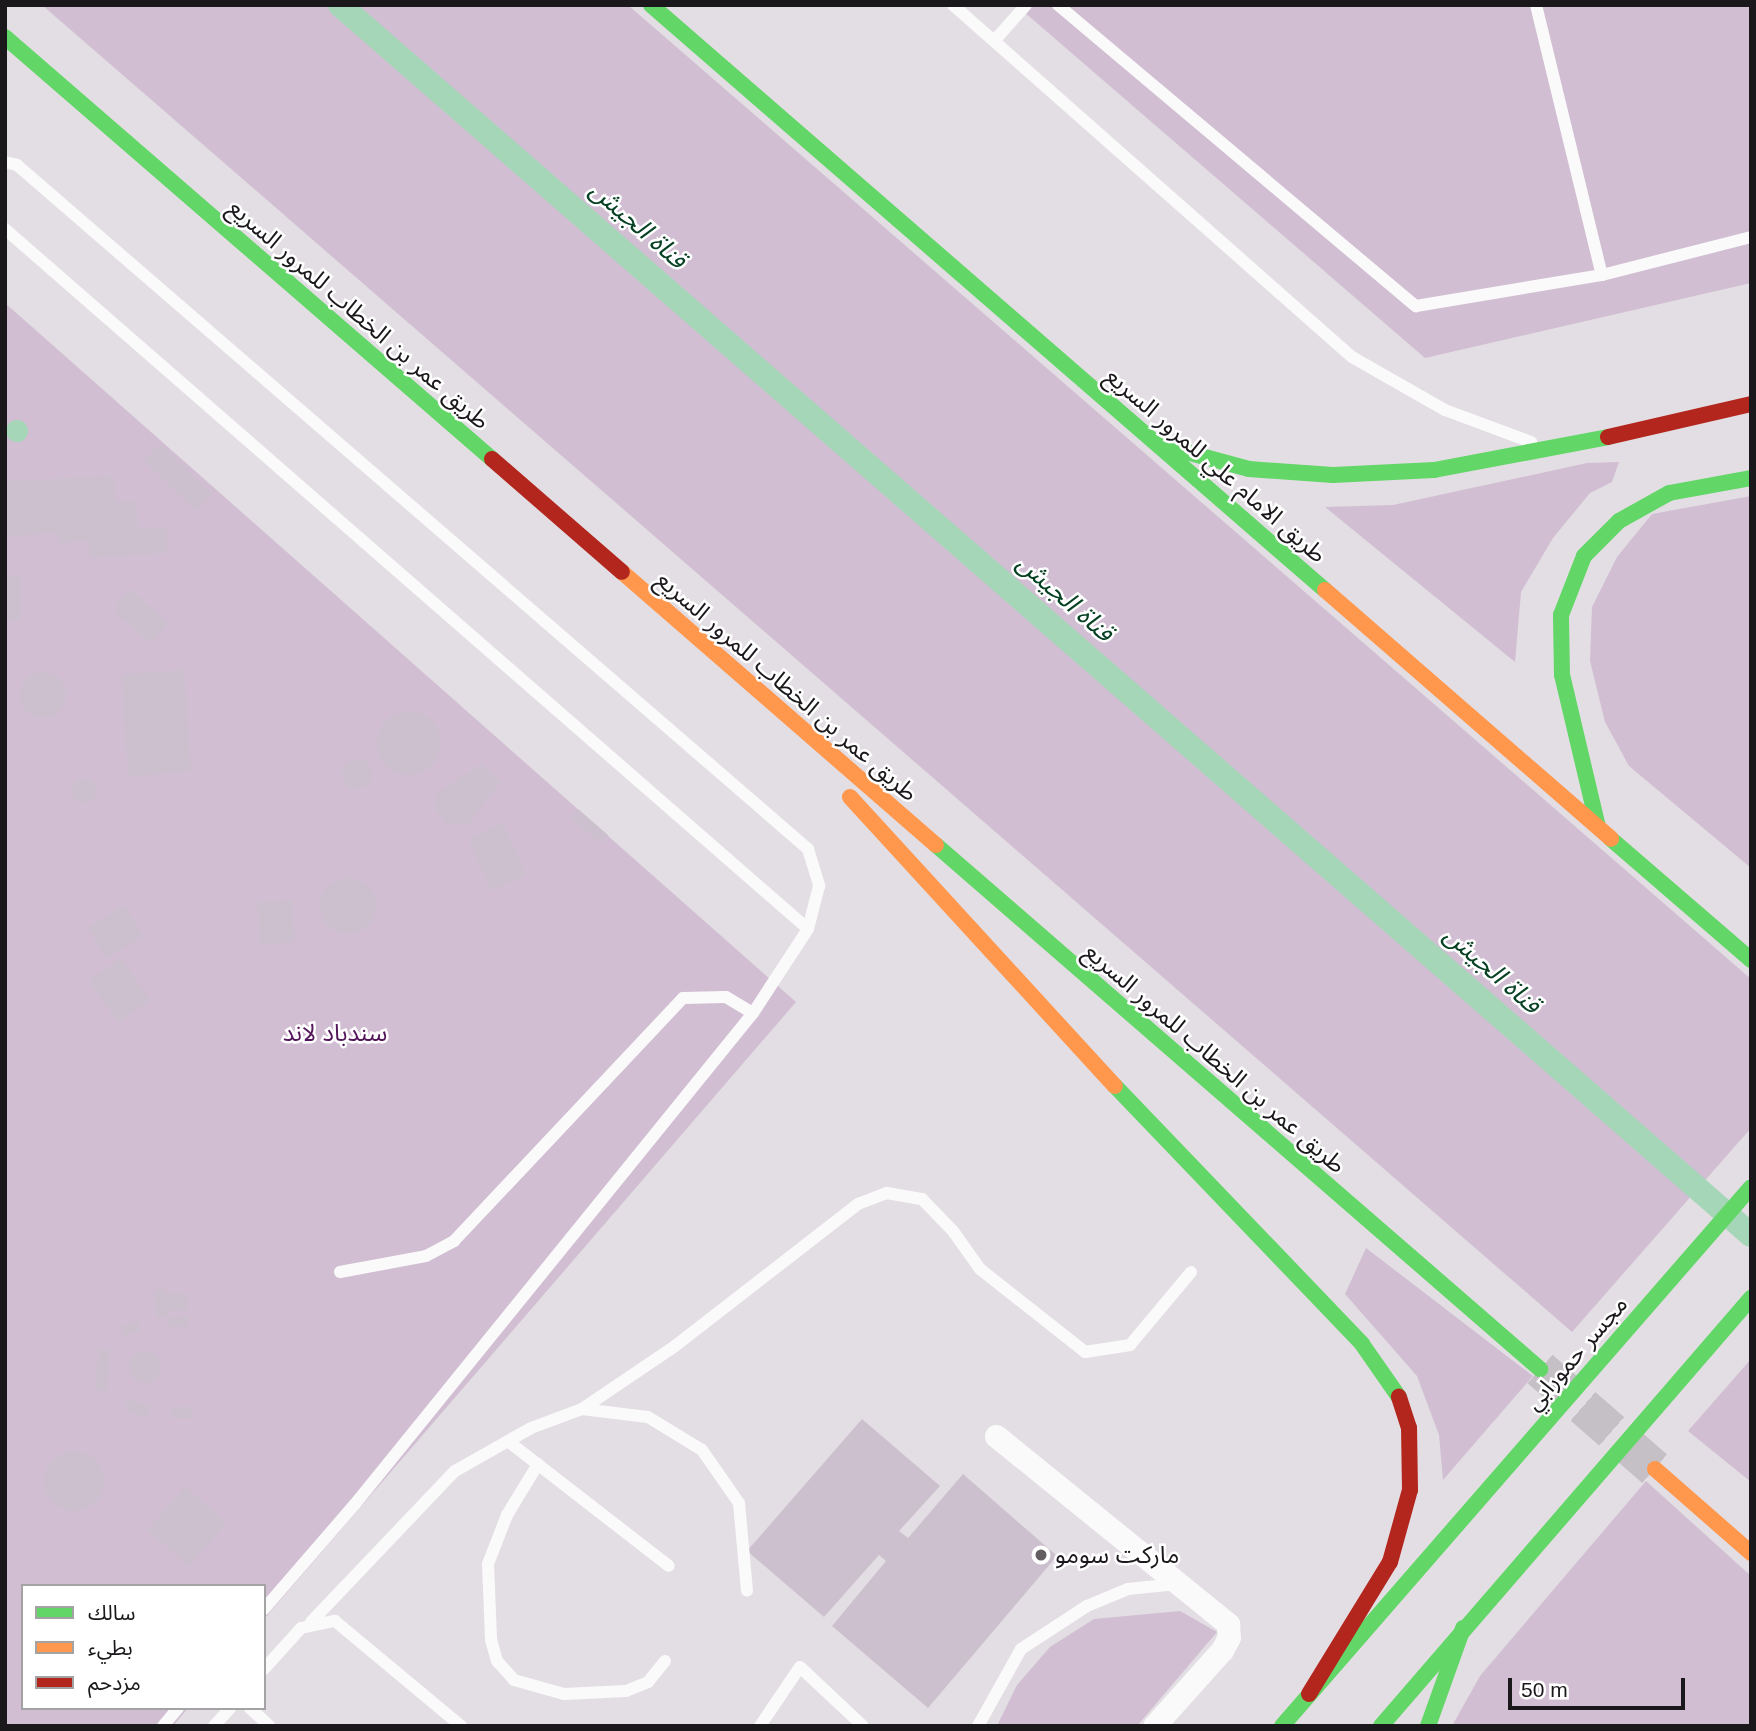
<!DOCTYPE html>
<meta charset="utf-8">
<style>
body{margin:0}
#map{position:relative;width:1756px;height:1731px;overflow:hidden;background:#e3dee3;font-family:Arial,"Noto Sans Arabic",sans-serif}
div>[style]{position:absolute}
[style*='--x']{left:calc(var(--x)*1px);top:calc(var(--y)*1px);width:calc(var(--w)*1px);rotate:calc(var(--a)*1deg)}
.green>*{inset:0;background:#d1bed2}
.water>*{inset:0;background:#a5d6b8}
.round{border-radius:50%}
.canal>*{height:24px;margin:-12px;padding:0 12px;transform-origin:12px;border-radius:12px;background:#a5d6b8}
.building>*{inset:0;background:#ccc0ce;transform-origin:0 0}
.highway-tunnel>*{height:38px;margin-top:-19px;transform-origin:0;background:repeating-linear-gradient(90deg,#c5c0c5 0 38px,transparent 0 57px)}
.lane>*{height:12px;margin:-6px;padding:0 6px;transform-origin:6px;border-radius:6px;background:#fbfafb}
.street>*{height:23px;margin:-11.5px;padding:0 11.5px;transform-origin:11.5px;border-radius:11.5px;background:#fbfafb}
.fast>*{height:16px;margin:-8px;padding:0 8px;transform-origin:8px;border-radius:8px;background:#63d668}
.slow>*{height:16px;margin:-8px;padding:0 8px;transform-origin:8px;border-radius:8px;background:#ff974d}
.jam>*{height:16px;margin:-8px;padding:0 8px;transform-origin:8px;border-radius:8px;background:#b3261e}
.dots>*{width:19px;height:19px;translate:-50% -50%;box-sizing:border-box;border:4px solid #fff;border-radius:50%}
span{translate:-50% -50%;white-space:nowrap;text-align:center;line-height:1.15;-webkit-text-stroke:5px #fff;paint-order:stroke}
.street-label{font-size:24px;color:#1b181b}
.park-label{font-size:24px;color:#53165a}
.poi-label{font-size:24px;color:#1b181b}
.left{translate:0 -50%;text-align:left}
.water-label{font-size:26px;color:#074124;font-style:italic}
.frame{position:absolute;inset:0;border:7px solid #1b181b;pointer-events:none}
.legend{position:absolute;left:21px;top:1584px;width:245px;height:126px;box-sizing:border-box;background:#fff;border:2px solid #a4a3a4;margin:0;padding:9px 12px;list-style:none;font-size:21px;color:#1b181b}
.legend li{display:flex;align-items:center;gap:14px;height:35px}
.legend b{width:35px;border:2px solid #a4a3a4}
.scale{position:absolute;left:1508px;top:1678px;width:177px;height:32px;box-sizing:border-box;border:4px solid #1b181b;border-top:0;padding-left:9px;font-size:21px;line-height:24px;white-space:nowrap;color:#1b181b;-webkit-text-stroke:5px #fff;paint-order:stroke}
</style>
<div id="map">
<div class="green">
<div style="clip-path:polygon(42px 5px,628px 5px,1751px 979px,1751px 1128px,1572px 1332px)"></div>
<div style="clip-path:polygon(1016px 5px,1751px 5px,1751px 283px,1425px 358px)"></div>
<div style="clip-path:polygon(5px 303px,796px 1002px,264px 1619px,264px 1586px,23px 1586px,23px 1708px,188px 1708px,173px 1726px,5px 1726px)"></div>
<div style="clip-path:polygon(1619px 462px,1612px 482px,1590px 493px,1553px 538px,1521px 592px,1515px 662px,1325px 507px,1393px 505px,1587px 463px)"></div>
<div style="clip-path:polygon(1751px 496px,1751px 868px,1629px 766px,1605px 722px,1590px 661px,1592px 607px,1617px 557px,1652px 514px)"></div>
<div style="clip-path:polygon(1366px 1248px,1533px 1376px,1443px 1480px,1439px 1435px,1417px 1376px,1345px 1294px)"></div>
<div style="clip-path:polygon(1751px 1359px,1751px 1482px,1688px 1431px)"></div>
<div style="clip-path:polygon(1646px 1481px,1751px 1576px,1751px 1726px,1452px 1726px,1480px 1676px)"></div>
<div style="clip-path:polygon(1180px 1611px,1217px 1632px,1137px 1726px,997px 1726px,1017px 1685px,1050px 1647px,1094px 1619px)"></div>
</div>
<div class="water">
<div class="round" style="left:6px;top:420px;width:22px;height:22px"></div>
</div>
<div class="canal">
<div style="--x:340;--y:5;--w:1872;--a:41.08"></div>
</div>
<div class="building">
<div style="left:160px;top:444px;width:72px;height:23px;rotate:44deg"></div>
<div style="clip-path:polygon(114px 476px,115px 502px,136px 501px,138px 529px,167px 528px,167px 553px,90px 558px,89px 541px,59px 543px,58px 533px,5px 536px,5px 481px)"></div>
<div style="left:5px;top:576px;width:15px;height:44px"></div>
<div style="clip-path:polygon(131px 589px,168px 623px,154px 640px,147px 640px,116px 614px,116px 604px)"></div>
<div style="left:184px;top:670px;width:102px;height:63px;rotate:86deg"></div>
<div class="round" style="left:20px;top:672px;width:46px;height:46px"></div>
<div class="round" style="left:377px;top:711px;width:64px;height:64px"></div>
<div class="round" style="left:342px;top:759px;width:30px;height:30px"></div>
<div style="clip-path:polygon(481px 764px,500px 782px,468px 825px,446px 824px,435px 809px,437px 793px)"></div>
<div class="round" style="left:72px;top:779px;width:24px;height:24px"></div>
<div style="left:578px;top:809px;width:40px;height:11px;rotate:41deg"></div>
<div style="left:503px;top:823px;width:57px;height:38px;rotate:66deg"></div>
<div class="round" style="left:320px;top:878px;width:56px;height:56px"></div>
<div style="left:292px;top:900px;width:42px;height:35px;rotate:86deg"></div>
<div style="left:124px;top:905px;width:36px;height:43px;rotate:58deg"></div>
<div style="left:121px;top:958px;width:51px;height:39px;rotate:55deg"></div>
<div style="clip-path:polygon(166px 1289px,166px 1294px,187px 1293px,188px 1310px,167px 1311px,168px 1317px,188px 1316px,189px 1326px,168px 1327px,168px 1317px,156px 1318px,154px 1290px)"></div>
<div style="left:137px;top:1320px;width:11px;height:18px;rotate:68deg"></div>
<div style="left:99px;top:1349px;width:11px;height:41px;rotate:5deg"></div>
<div class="round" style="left:129px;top:1351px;width:32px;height:32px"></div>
<div style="left:129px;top:1398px;width:23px;height:12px;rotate:23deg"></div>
<div style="left:171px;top:1407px;width:21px;height:11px"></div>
<div style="clip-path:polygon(862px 1419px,940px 1486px,899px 1531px,908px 1538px,963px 1474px,1057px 1556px,928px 1708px,832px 1626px,886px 1561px,879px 1555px,824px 1617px,747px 1551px)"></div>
<div class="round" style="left:44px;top:1451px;width:60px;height:60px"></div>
<div style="left:185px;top:1487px;width:55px;height:57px;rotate:41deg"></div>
</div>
<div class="highway-tunnel">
<div style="--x:1540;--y:1369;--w:152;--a:41"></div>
</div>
<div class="lane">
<div style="--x:953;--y:5;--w:532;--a:41.42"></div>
<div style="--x:1352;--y:357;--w:107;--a:29.7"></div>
<div style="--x:1445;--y:410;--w:92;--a:20.4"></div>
<div style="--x:1058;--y:5;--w:468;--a:40.1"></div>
<div style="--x:1416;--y:306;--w:189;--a:-9.5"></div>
<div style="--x:1602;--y:275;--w:154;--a:-14.3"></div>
<div style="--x:1536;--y:5;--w:278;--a:76.3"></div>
<div style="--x:995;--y:40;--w:47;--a:-48.5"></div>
<div style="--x:5;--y:162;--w:12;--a:14"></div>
<div style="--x:17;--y:165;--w:1046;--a:40.85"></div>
<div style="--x:808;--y:849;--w:39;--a:73"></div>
<div style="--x:819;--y:886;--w:44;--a:104.3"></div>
<div style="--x:808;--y:929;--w:100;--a:123.2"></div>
<div style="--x:753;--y:1013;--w:632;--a:129.03"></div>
<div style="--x:355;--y:1504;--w:139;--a:130.9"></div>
<div style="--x:5;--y:229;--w:1065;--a:41.08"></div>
<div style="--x:340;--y:1272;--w:87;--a:-10.5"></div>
<div style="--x:426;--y:1256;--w:32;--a:-28"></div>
<div style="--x:454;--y:1241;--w:334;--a:-46.7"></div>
<div style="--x:683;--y:998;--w:43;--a:-1.3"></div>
<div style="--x:726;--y:997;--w:31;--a:31"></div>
<div style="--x:582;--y:1409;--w:112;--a:-34.1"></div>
<div style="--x:675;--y:1346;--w:232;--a:-37.8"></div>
<div style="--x:858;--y:1204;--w:31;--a:-21"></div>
<div style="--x:887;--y:1193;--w:36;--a:10"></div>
<div style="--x:922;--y:1199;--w:45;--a:45.9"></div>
<div style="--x:953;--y:1231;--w:47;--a:54.6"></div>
<div style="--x:980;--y:1269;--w:134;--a:38.3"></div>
<div style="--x:1085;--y:1352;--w:46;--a:-8.8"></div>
<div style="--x:1130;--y:1345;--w:95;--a:-50.1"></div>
<div style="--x:509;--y:1442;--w:202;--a:37.8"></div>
<div style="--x:538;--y:1464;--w:60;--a:121.3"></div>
<div style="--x:507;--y:1515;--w:53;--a:111.2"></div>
<div style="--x:488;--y:1564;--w:76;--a:87.7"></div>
<div style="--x:491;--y:1640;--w:22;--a:74"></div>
<div style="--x:497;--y:1661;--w:25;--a:48"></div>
<div style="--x:514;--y:1680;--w:52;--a:15.6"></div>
<div style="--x:564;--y:1694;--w:62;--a:-2.8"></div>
<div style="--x:626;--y:1691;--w:24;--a:-22"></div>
<div style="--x:648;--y:1682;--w:27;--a:-51"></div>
<div style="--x:311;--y:1622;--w:209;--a:-46.4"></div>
<div style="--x:455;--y:1471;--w:87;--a:-29.5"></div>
<div style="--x:531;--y:1428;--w:54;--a:-20.4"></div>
<div style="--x:582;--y:1409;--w:66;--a:6.9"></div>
<div style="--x:648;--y:1417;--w:63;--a:31.4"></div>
<div style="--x:702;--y:1450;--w:65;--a:55.1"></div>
<div style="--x:739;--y:1503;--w:88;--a:84.8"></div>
<div style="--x:264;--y:1669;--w:55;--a:-47.9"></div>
<div style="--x:301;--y:1628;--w:35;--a:-12"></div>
<div style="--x:335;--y:1621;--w:164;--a:39.8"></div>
<div style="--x:250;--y:1708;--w:26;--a:43"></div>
<div style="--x:163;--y:1726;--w:23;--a:-50"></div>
<div style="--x:214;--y:1726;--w:24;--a:-48"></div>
<div style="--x:760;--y:1726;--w:71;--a:-55.9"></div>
<div style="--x:800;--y:1667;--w:86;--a:43.1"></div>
<div style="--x:978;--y:1726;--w:88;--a:-60.8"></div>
<div style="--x:1021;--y:1649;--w:79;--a:-33.1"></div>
<div style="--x:1087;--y:1606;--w:44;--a:-22.5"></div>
<div style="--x:1128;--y:1589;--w:49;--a:-5.8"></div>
</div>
<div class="street">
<div style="--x:996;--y:1436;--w:299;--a:39"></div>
<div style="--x:1228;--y:1624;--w:13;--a:86"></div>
<div style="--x:1229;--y:1637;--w:15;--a:118"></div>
<div style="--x:1222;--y:1650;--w:102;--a:131.8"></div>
</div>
<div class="fast">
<div style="--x:651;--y:5;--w:892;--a:40.96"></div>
<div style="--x:5;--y:37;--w:644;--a:40.91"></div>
<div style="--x:1168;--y:447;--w:84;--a:15.2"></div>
<div style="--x:1249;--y:469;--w:84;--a:4.1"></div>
<div style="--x:1333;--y:475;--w:101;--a:-2.8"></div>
<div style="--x:1434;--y:470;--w:177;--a:-10.7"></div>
<div style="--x:1598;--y:827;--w:156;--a:-103.3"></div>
<div style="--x:1562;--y:675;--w:60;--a:-91"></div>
<div style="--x:1561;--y:615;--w:63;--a:-68.7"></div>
<div style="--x:1584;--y:556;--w:49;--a:-45"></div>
<div style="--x:1619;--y:521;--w:57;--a:-29.2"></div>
<div style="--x:1669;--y:493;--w:83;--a:-10.4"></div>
<div style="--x:1611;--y:839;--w:185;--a:40.8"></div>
<div style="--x:936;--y:845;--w:800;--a:40.94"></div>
<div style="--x:1115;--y:1086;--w:357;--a:46.2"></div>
<div style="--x:1362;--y:1344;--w:65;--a:55.1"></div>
<div style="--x:1282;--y:1726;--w:714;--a:-48.97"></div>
<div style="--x:1381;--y:1726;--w:566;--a:-49.16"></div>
<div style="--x:1428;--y:1726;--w:104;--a:-70.3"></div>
</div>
<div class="slow">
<div style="--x:622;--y:572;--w:416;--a:41"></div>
<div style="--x:1325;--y:590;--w:379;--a:41"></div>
<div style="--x:850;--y:797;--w:392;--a:47.5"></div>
<div style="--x:1655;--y:1469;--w:128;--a:41.2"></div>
</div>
<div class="jam">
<div style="--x:1608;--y:437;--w:147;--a:-13"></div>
<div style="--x:492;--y:459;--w:172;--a:41"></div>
<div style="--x:1309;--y:1694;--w:155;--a:-58.5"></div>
<div style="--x:1390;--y:1562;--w:75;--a:-74.5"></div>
<div style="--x:1410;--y:1490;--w:62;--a:-90.9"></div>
<div style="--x:1409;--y:1428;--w:33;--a:-108"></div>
</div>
<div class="dots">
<div style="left:1041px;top:1555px;background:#615d61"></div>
</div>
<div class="street-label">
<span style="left:359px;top:314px;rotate:41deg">طريق عمر بن الخطاب للمرور السريع</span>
<span style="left:1216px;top:465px;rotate:41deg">طريق الامام علي للمرور السريع</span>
<span style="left:787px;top:686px;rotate:41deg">طريق عمر بن الخطاب للمرور السريع</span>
<span style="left:1215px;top:1058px;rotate:41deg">طريق عمر بن الخطاب للمرور السريع</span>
<span style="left:1576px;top:1353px;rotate:-49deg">مجسر حمورابي</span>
</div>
<div class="park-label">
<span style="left:335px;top:1033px">سندباد لاند</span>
</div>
<div class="poi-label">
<span class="left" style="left:1055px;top:1555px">ماركت سومو</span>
</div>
<div class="water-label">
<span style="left:638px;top:225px;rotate:41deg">قناة الجيش</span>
<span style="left:1065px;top:598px;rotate:41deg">قناة الجيش</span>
<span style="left:1492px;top:970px;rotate:41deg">قناة الجيش</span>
</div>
<div class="frame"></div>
<ul class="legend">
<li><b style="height:9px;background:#63d668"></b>سالك</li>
<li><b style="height:9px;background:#ff974d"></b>بطيء</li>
<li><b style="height:9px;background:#b3261e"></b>مزدحم</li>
</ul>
<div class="scale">50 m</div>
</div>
